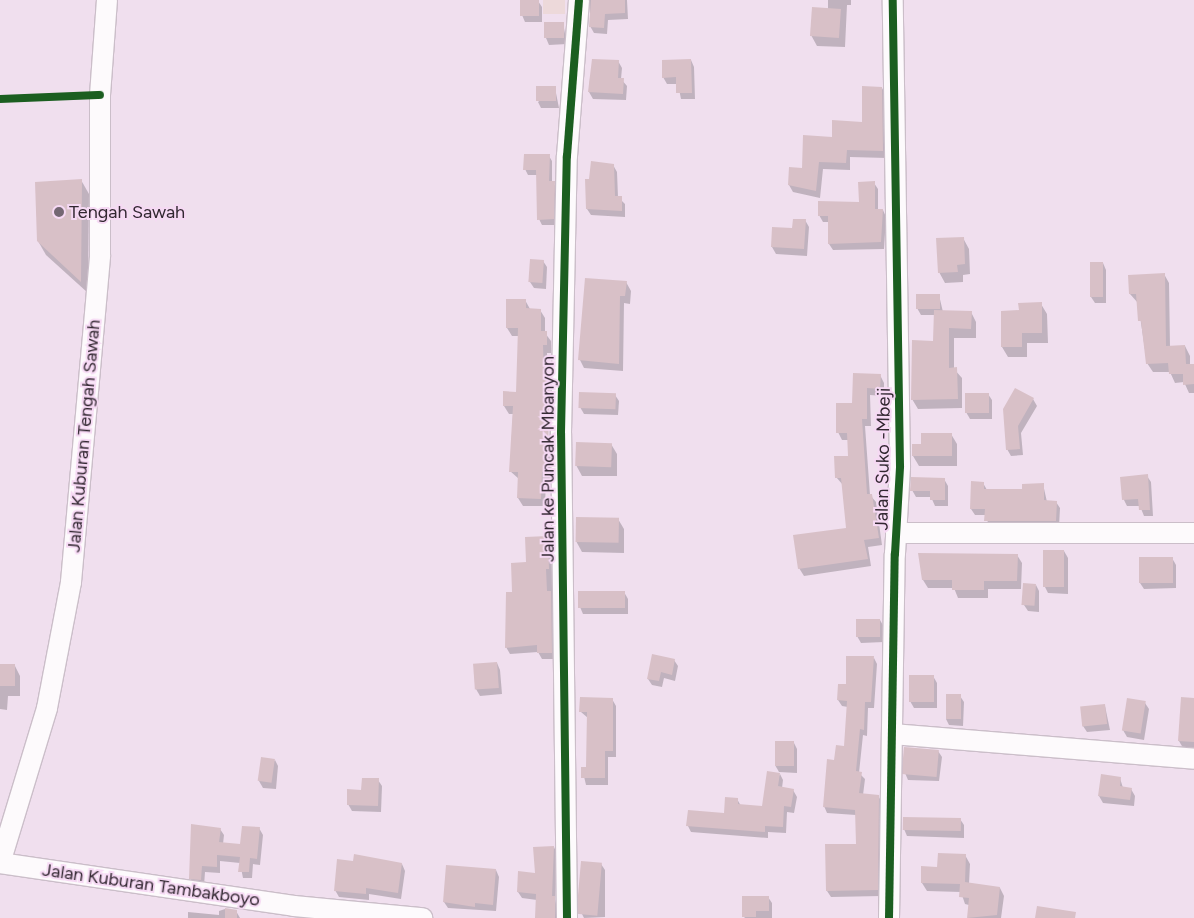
<!DOCTYPE html>
<style>
body{margin:0}
#map{position:relative;width:1194px;height:918px;overflow:hidden;background:#f0dfee;font-family:Figtree,sans-serif}
div>[style]{position:absolute}
[style*='--x']{left:calc(var(--x)*1px);top:calc(var(--y)*1px);width:calc(var(--w)*1px);rotate:calc(var(--a)*1deg)}
.education>*{inset:0;background:#edd9da;transform-origin:0 0}
.shadow>*{inset:0;background:#0003}
.building>*{inset:0;background:#d8c0c7;transform-origin:0 0}
.roads{filter:drop-shadow(1px 0 #cbbec9) drop-shadow(-1px 0 #cbbec9) drop-shadow(0 1px #cbbec9) drop-shadow(0 -1px #cbbec9)}
.minor>*{height:20px;margin:-10px;padding:0 10px;transform-origin:10px;border-radius:10px;background:#fdfafc}
.cycleway>*{height:8px;margin:-4px;padding:0 4px;transform-origin:4px;border-radius:4px;background:#1b5e20}
.dots>*{width:14px;height:14px;translate:-50% -50%;box-sizing:border-box;border:2px solid #f6d9f4;border-radius:50%}
span{translate:-50% -50%;white-space:nowrap;text-align:center;line-height:1.15;-webkit-text-stroke:4px #f6d9f4;paint-order:stroke}
.poi-label{font-size:18px;color:#322731}
.left{translate:0 -50%;text-align:left}
.street-label{font-size:18px;color:#322731}
</style>
<div id="map">
<div class="education">
<div style="left:543px;top:0;width:22px;height:14px"></div>
</div>
<div class="shadow">
<div style="clip-path:polygon(590px 0,627px 0,628px 19px,608px 20px,607px 34px,594px 33px,590px 26px)"></div>
<div style="clip-path:polygon(828px 0,851px 0,851px 5px,847px 5px,845px 47px,817px 46px,811px 35px,828px 9px)"></div>
<div style="clip-path:polygon(538px 1px,542px 7px,542px 22px,525px 22px,522px 15px)"></div>
<div style="clip-path:polygon(563px 23px,567px 44px,549px 45px,546px 38px)"></div>
<div style="clip-path:polygon(691px 60px,694px 67px,695px 99px,681px 99px,678px 84px,667px 84px,663px 77px)"></div>
<div style="clip-path:polygon(618px 61px,622px 68px,621px 79px,627px 86px,626px 100px,593px 99px,589px 92px,590px 78px)"></div>
<div style="clip-path:polygon(555px 88px,559px 108px,541px 108px,538px 102px)"></div>
<div style="clip-path:polygon(882px 88px,886px 95px,887px 158px,850px 157px,850px 170px,823px 169px,820px 198px,793px 192px,789px 185px,833px 138px,863px 123px)"></div>
<div style="clip-path:polygon(549px 156px,552px 161px,552px 182px,557px 188px,556px 225px,542px 225px,539px 219px,537px 175px,528px 175px,525px 169px)"></div>
<div style="clip-path:polygon(613px 165px,617px 172px,618px 197px,625px 204px,625px 217px,591px 215px,587px 209px,590px 180px)"></div>
<div style="clip-path:polygon(81px 180px,89px 194px,88px 293px,46px 255px,38px 241px)"></div>
<div style="clip-path:polygon(874px 183px,878px 189px,878px 211px,883px 210px,886px 217px,884px 249px,833px 250px,829px 244px,829px 222px,823px 222px,819px 215px,860px 203px)"></div>
<div style="clip-path:polygon(805px 220px,809px 227px,807px 256px,776px 254px,772px 247px,774px 228px,793px 229px)"></div>
<div style="clip-path:polygon(963px 238px,969px 249px,970px 274px,963px 275px,963px 282px,945px 283px,939px 272px)"></div>
<div style="clip-path:polygon(543px 261px,547px 267px,546px 289px,534px 288px,530px 282px)"></div>
<div style="clip-path:polygon(1103px 263px,1106px 270px,1106px 303px,1095px 303px,1091px 297px)"></div>
<div style="clip-path:polygon(1164px 274px,1169px 283px,1170px 347px,1185px 346px,1190px 356px,1190px 365px,1194px 365px,1194px 393px,1189px 393px,1184px 382px,1175px 383px,1170px 372px,1153px 372px,1147px 363px,1138px 303px,1130px 294px)"></div>
<div style="clip-path:polygon(626px 282px,631px 291px,630px 304px,624px 303px,623px 371px,584px 368px,580px 360px)"></div>
<div style="clip-path:polygon(939px 295px,943px 312px,971px 312px,976px 322px,976px 338px,954px 338px,954px 369px,962px 378px,962px 408px,918px 409px,912px 399px,935px 342px,935px 315px,921px 315px,917px 308px)"></div>
<div style="clip-path:polygon(evenodd,525px 300px,530px 309px,540px 310px,545px 318px,545px 333px,551px 341px,551px 353px,547px 353px,548px 376px,554px 384px,552px 457px,551px 479px,546px 479px,545px 506px,523px 506px,518px 498px,519px 479px,510px 471px,513px 414px,509px 414px,504px 406px,517px 393px,519px 336px,512px 336px,507px 328px,525px 300px,548px 382px,551px 382px,549px 454px,547px 454px,548px 382px)"></div>
<div style="clip-path:polygon(1041px 304px,1047px 314px,1048px 343px,1027px 343px,1027px 357px,1008px 357px,1002px 347px,1002px 312px,1020px 312px)"></div>
<div style="clip-path:polygon(855px 374px,880px 375px,884px 383px,884px 396px,870px 395px,871px 426px,865px 426px,870px 495px,876px 502px,882px 545px,868px 547px,871px 566px,804px 576px,799px 568px,848px 529px,843px 485px,836px 477px,850px 457px,849px 440px,842px 440px,838px 432px,853px 404px)"></div>
<div style="clip-path:polygon(988px 394px,992px 400px,992px 419px,970px 419px,966px 412px)"></div>
<div style="clip-path:polygon(615px 395px,619px 401px,618px 415px,584px 414px,580px 407px)"></div>
<div style="clip-path:polygon(1033px 399px,1037px 406px,1021px 433px,1023px 455px,1011px 456px,1007px 449px,1004px 410px)"></div>
<div style="clip-path:polygon(951px 434px,957px 444px,957px 466px,919px 466px,913px 456px,922px 445px)"></div>
<div style="clip-path:polygon(611px 444px,617px 454px,617px 476px,582px 476px,576px 465px)"></div>
<div style="clip-path:polygon(1147px 476px,1151px 482px,1153px 516px,1144px 516px,1140px 506px,1127px 506px,1124px 500px,1122px 478px)"></div>
<div style="clip-path:polygon(944px 479px,948px 486px,948px 506px,935px 506px,931px 497px,916px 497px,912px 490px)"></div>
<div style="clip-path:polygon(983px 483px,987px 490px,1024px 490px,1043px 484px,1047px 502px,1056px 502px,1060px 508px,1059px 527px,989px 527px,986px 515px,975px 515px,971px 509px)"></div>
<div style="clip-path:polygon(618px 519px,624px 529px,624px 553px,582px 552px,576px 541px)"></div>
<div style="clip-path:polygon(547px 538px,551px 544px,555px 659px,542px 659px,538px 652px,510px 654px,506px 647px,527px 563px)"></div>
<div style="clip-path:polygon(1064px 551px,1068px 558px,1068px 594px,1048px 593px,1045px 587px)"></div>
<div style="clip-path:polygon(1017px 555px,1022px 563px,1021px 589px,988px 589px,988px 598px,958px 598px,954px 588px,928px 588px,923px 580px)"></div>
<div style="clip-path:polygon(1172px 558px,1176px 565px,1176px 588px,1144px 589px,1140px 583px)"></div>
<div style="clip-path:polygon(1036px 585px,1039px 591px,1039px 612px,1028px 611px,1024px 605px)"></div>
<div style="clip-path:polygon(624px 592px,628px 599px,628px 614px,583px 614px,580px 607px)"></div>
<div style="clip-path:polygon(880px 620px,884px 627px,884px 642px,861px 643px,857px 636px)"></div>
<div style="clip-path:polygon(874px 658px,877px 664px,874px 708px,868px 708px,867px 736px,863px 735px,859px 773px,865px 779px,863px 795px,878px 796px,882px 802px,881px 896px,831px 897px,827px 891px,857px 845px,856px 815px,827px 813px,824px 806px,835px 762px,845px 747px,848px 707px,842px 706px,838px 700px,847px 685px)"></div>
<div style="clip-path:polygon(674px 660px,678px 666px,675px 681px,664px 678px,662px 687px,652px 685px,648px 679px)"></div>
<div style="clip-path:polygon(497px 663px,500px 670px,502px 694px,480px 696px,476px 689px,474px 665px)"></div>
<div style="clip-path:polygon(0 665px,15px 666px,20px 676px,20px 696px,8px 696px,7px 710px,0 709px)"></div>
<div style="clip-path:polygon(933px 676px,937px 683px,937px 708px,914px 708px,910px 701px)"></div>
<div style="clip-path:polygon(960px 696px,964px 702px,963px 726px,949px 725px,946px 719px)"></div>
<div style="clip-path:polygon(612px 699px,616px 706px,616px 757px,608px 757px,608px 785px,586px 785px,582px 768px,587px 768px,588px 718px,581px 712px)"></div>
<div style="clip-path:polygon(1194px 699px,1194px 749px,1183px 748px,1179px 741px)"></div>
<div style="clip-path:polygon(1145px 703px,1149px 709px,1144px 740px,1127px 737px,1123px 730px)"></div>
<div style="clip-path:polygon(1105px 706px,1110px 730px,1087px 732px,1083px 726px)"></div>
<div style="clip-path:polygon(794px 743px,797px 749px,797px 773px,779px 772px,775px 765px)"></div>
<div style="clip-path:polygon(938px 751px,942px 757px,939px 781px,908px 780px,905px 773px)"></div>
<div style="clip-path:polygon(275px 760px,278px 766px,276px 789px,263px 788px,259px 781px)"></div>
<div style="clip-path:polygon(780px 774px,783px 780px,782px 788px,793px 790px,797px 797px,794px 813px,787px 812px,786px 833px,768px 832px,768px 838px,691px 832px,688px 826px,726px 815px,737px 799px,741px 806px,763px 807px)"></div>
<div style="clip-path:polygon(1102px 775px,1120px 778px,1123px 788px,1131px 789px,1135px 796px,1134px 806px,1103px 803px,1099px 796px)"></div>
<div style="clip-path:polygon(378px 780px,382px 786px,381px 812px,352px 811px,348px 804px)"></div>
<div style="clip-path:polygon(960px 819px,964px 825px,964px 838px,907px 836px,904px 829px)"></div>
<div style="clip-path:polygon(259px 828px,263px 835px,260px 865px,253px 864px,252px 878px,243px 878px,240px 863px,220px 861px,220px 873px,205px 872px,204px 886px,194px 885px,190px 878px,220px 829px,224px 835px,223px 844px,241px 845px)"></div>
<div style="clip-path:polygon(554px 847px,557px 854px,555px 899px,559px 918px,536px 918px,537px 900px,522px 898px,518px 892px,536px 874px)"></div>
<div style="clip-path:polygon(965px 855px,970px 864px,969px 884px,1000px 888px,1004px 896px,1001px 918px,968px 918px,969px 905px,965px 904px,961px 892px,927px 891px,922px 883px,922px 868px,939px 868px)"></div>
<div style="clip-path:polygon(402px 864px,405px 871px,401px 899px,369px 894px,369px 900px,339px 897px,335px 890px)"></div>
<div style="clip-path:polygon(601px 864px,605px 870px,605px 917px,584px 918px,582px 914px)"></div>
<div style="clip-path:polygon(496px 870px,499px 877px,496px 911px,448px 908px,444px 902px)"></div>
<div style="clip-path:polygon(768px 897px,772px 903px,772px 918px,744px 918px)"></div>
<div style="clip-path:polygon(225px 909px,236px 911px,240px 918px,188px 918px,188px 912px,219px 915px,219px 911px)"></div>
</div>
<div class="building">
<div style="left:520px;top:0;width:19px;height:16px"></div>
<div style="clip-path:polygon(591px 0,625px 0,625px 13px,605px 14px,604px 28px,589px 27px)"></div>
<div style="left:812px;top:7px;width:29px;height:29px;rotate:4deg"></div>
<div style="left:564px;top:22px;width:16px;height:20px;rotate:90deg"></div>
<div style="clip-path:polygon(592px 59px,619px 60px,618px 78px,624px 78px,623px 94px,588px 92px)"></div>
<div style="clip-path:polygon(691px 59px,692px 93px,676px 93px,676px 77px,662px 78px,662px 60px)"></div>
<div style="left:556px;top:86px;width:15px;height:20px;rotate:90deg"></div>
<div style="clip-path:polygon(862px 86px,882px 87px,883px 151px,847px 150px,846px 163px,819px 162px,816px 191px,788px 185px,789px 167px,802px 168px,803px 135px,832px 137px,832px 120px,862px 122px)"></div>
<div style="clip-path:polygon(524px 154px,550px 154px,549px 181px,555px 181px,554px 219px,537px 220px,536px 170px,523px 170px)"></div>
<div style="clip-path:polygon(591px 161px,614px 164px,615px 196px,622px 196px,622px 211px,586px 209px,585px 179px,589px 179px)"></div>
<div style="clip-path:polygon(82px 179px,81px 282px,37px 241px,35px 182px)"></div>
<div style="clip-path:polygon(875px 181px,875px 209px,883px 209px,881px 242px,828px 244px,828px 216px,818px 216px,818px 201px,859px 202px,858px 182px)"></div>
<div style="clip-path:polygon(793px 219px,806px 219px,804px 249px,771px 247px,772px 227px,792px 228px)"></div>
<div style="clip-path:polygon(964px 237px,965px 264px,957px 265px,958px 272px,938px 273px,936px 238px)"></div>
<div style="left:530px;top:259px;width:14px;height:23px;rotate:4deg"></div>
<div style="left:1090px;top:262px;width:13px;height:35px"></div>
<div style="clip-path:polygon(1165px 273px,1166px 346px,1185px 345px,1186px 364px,1194px 364px,1194px 384px,1183px 385px,1183px 374px,1169px 374px,1168px 363px,1146px 364px,1141px 321px,1138px 321px,1136px 294px,1129px 294px,1128px 275px)"></div>
<div style="clip-path:polygon(585px 278px,627px 281px,625px 296px,620px 296px,619px 364px,578px 360px)"></div>
<div style="left:916px;top:294px;width:24px;height:15px"></div>
<div style="clip-path:polygon(506px 299px,526px 299px,526px 308px,541px 309px,541px 331px,547px 331px,547px 345px,543px 345px,544px 374px,550px 375px,548px 448px,547px 472px,542px 472px,541px 499px,517px 498px,518px 472px,509px 472px,513px 406px,503px 406px,503px 391px,516px 392px,518px 328px,506px 328px)"></div>
<div style="clip-path:polygon(1042px 302px,1042px 333px,1022px 333px,1022px 347px,1001px 347px,1001px 311px,1019px 310px,1018px 303px)"></div>
<div style="clip-path:polygon(934px 310px,972px 311px,971px 329px,949px 328px,949px 368px,957px 367px,958px 399px,911px 400px,912px 340px,933px 341px)"></div>
<div style="clip-path:polygon(853px 373px,881px 374px,880px 389px,867px 388px,867px 419px,862px 419px,867px 494px,872px 494px,879px 538px,864px 540px,868px 559px,798px 569px,793px 535px,846px 528px,841px 478px,835px 478px,834px 456px,848px 456px,847px 433px,836px 433px,836px 403px,852px 403px)"></div>
<div style="clip-path:polygon(1015px 388px,1034px 398px,1018px 426px,1020px 449px,1006px 450px,1003px 409px)"></div>
<div style="left:579px;top:392px;width:37px;height:16px;rotate:2deg"></div>
<div style="left:965px;top:393px;width:24px;height:20px"></div>
<div style="clip-path:polygon(921px 433px,952px 433px,952px 456px,912px 456px,912px 444px,921px 444px)"></div>
<div style="left:576px;top:442px;width:36px;height:24px;rotate:2deg"></div>
<div style="clip-path:polygon(1148px 474px,1150px 510px,1139px 510px,1138px 499px,1122px 500px,1120px 477px)"></div>
<div style="clip-path:polygon(911px 477px,945px 478px,945px 500px,930px 500px,930px 491px,910px 491px)"></div>
<div style="clip-path:polygon(971px 481px,984px 482px,984px 489px,1022px 489px,1022px 484px,1044px 483px,1044px 500px,1057px 501px,1056px 521px,984px 521px,985px 509px,970px 509px)"></div>
<div style="left:576px;top:517px;width:43px;height:25px;rotate:1deg"></div>
<div style="clip-path:polygon(548px 536px,549px 569px,546px 569px,547px 591px,551px 591px,552px 653px,537px 653px,537px 645px,505px 648px,506px 592px,512px 592px,511px 563px,526px 562px,525px 537px)"></div>
<div style="left:1043px;top:550px;width:21px;height:37px"></div>
<div style="clip-path:polygon(918px 553px,1018px 554px,1017px 581px,984px 581px,984px 590px,952px 590px,952px 580px,922px 580px)"></div>
<div style="left:1139px;top:557px;width:34px;height:26px"></div>
<div style="left:1023px;top:583px;width:13px;height:22px;rotate:4deg"></div>
<div style="left:578px;top:591px;width:47px;height:17px"></div>
<div style="left:856px;top:619px;width:24px;height:18px"></div>
<div style="clip-path:polygon(652px 654px,675px 659px,672px 675px,661px 672px,659px 681px,647px 679px)"></div>
<div style="clip-path:polygon(846px 656px,874px 656px,871px 702px,865px 702px,864px 730px,860px 729px,856px 771px,862px 772px,859px 793px,879px 795px,878px 890px,826px 891px,825px 844px,856px 844px,855px 810px,823px 807px,827px 759px,834px 760px,836px 745px,844px 746px,847px 701px,837px 700px,838px 684px,846px 684px)"></div>
<div style="left:497px;top:662px;width:26px;height:24px;rotate:86deg"></div>
<div style="left:0;top:664px;width:15px;height:22px"></div>
<div style="left:909px;top:675px;width:25px;height:27px"></div>
<div style="left:946px;top:694px;width:15px;height:25px"></div>
<div style="clip-path:polygon(580px 697px,613px 698px,613px 751px,605px 751px,605px 778px,581px 778px,581px 767px,586px 767px,587px 712px,579px 712px)"></div>
<div style="clip-path:polygon(1181px 697px,1194px 698px,1194px 742px,1178px 741px)"></div>
<div style="left:1127px;top:698px;width:19px;height:33px;rotate:9deg"></div>
<div style="left:1105px;top:704px;width:20px;height:25px;rotate:84deg"></div>
<div style="left:775px;top:741px;width:19px;height:25px"></div>
<div style="left:904px;top:747px;width:35px;height:27px;rotate:5deg"></div>
<div style="left:261px;top:757px;width:14px;height:24px;rotate:8deg"></div>
<div style="clip-path:polygon(767px 771px,780px 773px,778px 786px,794px 789px,791px 807px,784px 806px,783px 827px,765px 826px,765px 832px,686px 826px,688px 810px,724px 813px,725px 797px,738px 798px,738px 804px,762px 806px)"></div>
<div style="clip-path:polygon(1101px 774px,1121px 777px,1120px 786px,1132px 788px,1130px 800px,1098px 796px)"></div>
<div style="clip-path:polygon(362px 778px,379px 778px,378px 806px,347px 805px,347px 789px,361px 790px)"></div>
<div style="left:903px;top:817px;width:58px;height:13px;rotate:1deg"></div>
<div style="clip-path:polygon(191px 824px,221px 828px,219px 842px,240px 844px,242px 826px,260px 827px,257px 859px,250px 858px,249px 872px,238px 872px,240px 857px,217px 855px,217px 867px,202px 866px,201px 880px,189px 879px)"></div>
<div style="clip-path:polygon(554px 846px,552px 896px,555px 896px,555px 918px,535px 918px,536px 894px,517px 892px,518px 871px,535px 873px,533px 847px)"></div>
<div style="clip-path:polygon(938px 853px,966px 854px,965px 882px,1000px 887px,997px 915px,967px 918px,969px 898px,959px 897px,960px 884px,921px 883px,921px 866px,937px 867px)"></div>
<div style="clip-path:polygon(354px 854px,402px 863px,398px 893px,366px 888px,366px 894px,334px 891px,337px 859px,353px 861px)"></div>
<div style="left:581px;top:861px;width:21px;height:53px;rotate:5deg"></div>
<div style="clip-path:polygon(446px 865px,496px 869px,493px 905px,475px 903px,475px 907px,443px 902px)"></div>
<div style="clip-path:polygon(742px 896px,769px 896px,769px 911px,756px 911px,756px 917px,742px 917px)"></div>
<div style="clip-path:polygon(1037px 906px,1076px 912px,1075px 918px,1035px 918px)"></div>
<div style="clip-path:polygon(225px 908px,237px 910px,237px 918px,225px 918px)"></div>
</div>
<div class="roads">
<div class="minor">
<div style="--x:896;--y:533;--w:298;--a:0"></div>
<div style="--x:893;--y:734;--w:302;--a:4.7"></div>
<div style="--x:0;--y:863;--w:162;--a:-73.1"></div>
<div style="--x:47;--y:708;--w:128;--a:-79.2"></div>
<div style="--x:71;--y:582;--w:328;--a:-84.9"></div>
<div style="--x:100;--y:255;--w:160;--a:-90"></div>
<div style="--x:100;--y:95;--w:95;--a:-85.8"></div>
<div style="--x:0;--y:863;--w:297;--a:8.3"></div>
<div style="--x:294;--y:906;--w:129;--a:5.4"></div>
<div style="--x:567;--y:918;--w:485;--a:-90.7"></div>
<div style="--x:561;--y:433;--w:277;--a:-88.8"></div>
<div style="--x:567;--y:156;--w:156;--a:-85.6"></div>
<div style="--x:889;--y:918;--w:364;--a:-89.1"></div>
<div style="--x:895;--y:554;--w:88;--a:-86.7"></div>
<div style="--x:900;--y:466;--w:466;--a:-90.9"></div>
</div>
</div>
<div class="cycleway">
<div style="--x:0;--y:99;--w:100;--a:-2.3"></div>
<div style="--x:567;--y:918;--w:485;--a:-90.7"></div>
<div style="--x:561;--y:433;--w:277;--a:-88.8"></div>
<div style="--x:567;--y:156;--w:156;--a:-85.6"></div>
<div style="--x:889;--y:918;--w:364;--a:-89.1"></div>
<div style="--x:895;--y:554;--w:88;--a:-86.7"></div>
<div style="--x:900;--y:466;--w:466;--a:-90.9"></div>
</div>
<div class="dots">
<div style="left:59px;top:212px;background:#746773"></div>
</div>
<div class="poi-label">
<span class="left" style="left:69px;top:212px">Tengah Sawah</span>
</div>
<div class="street-label">
<span style="left:84px;top:436px;rotate:-85deg">Jalan Kuburan Tengah Sawah</span>
<span style="left:548px;top:459px;rotate:-90deg">Jalan ke Puncak Mbanyon</span>
<span style="left:883px;top:459px;rotate:-89deg">Jalan Suko -Mbeji</span>
<span style="left:151px;top:885px;rotate:8deg">Jalan Kuburan Tambakboyo</span>
</div>
</div>
